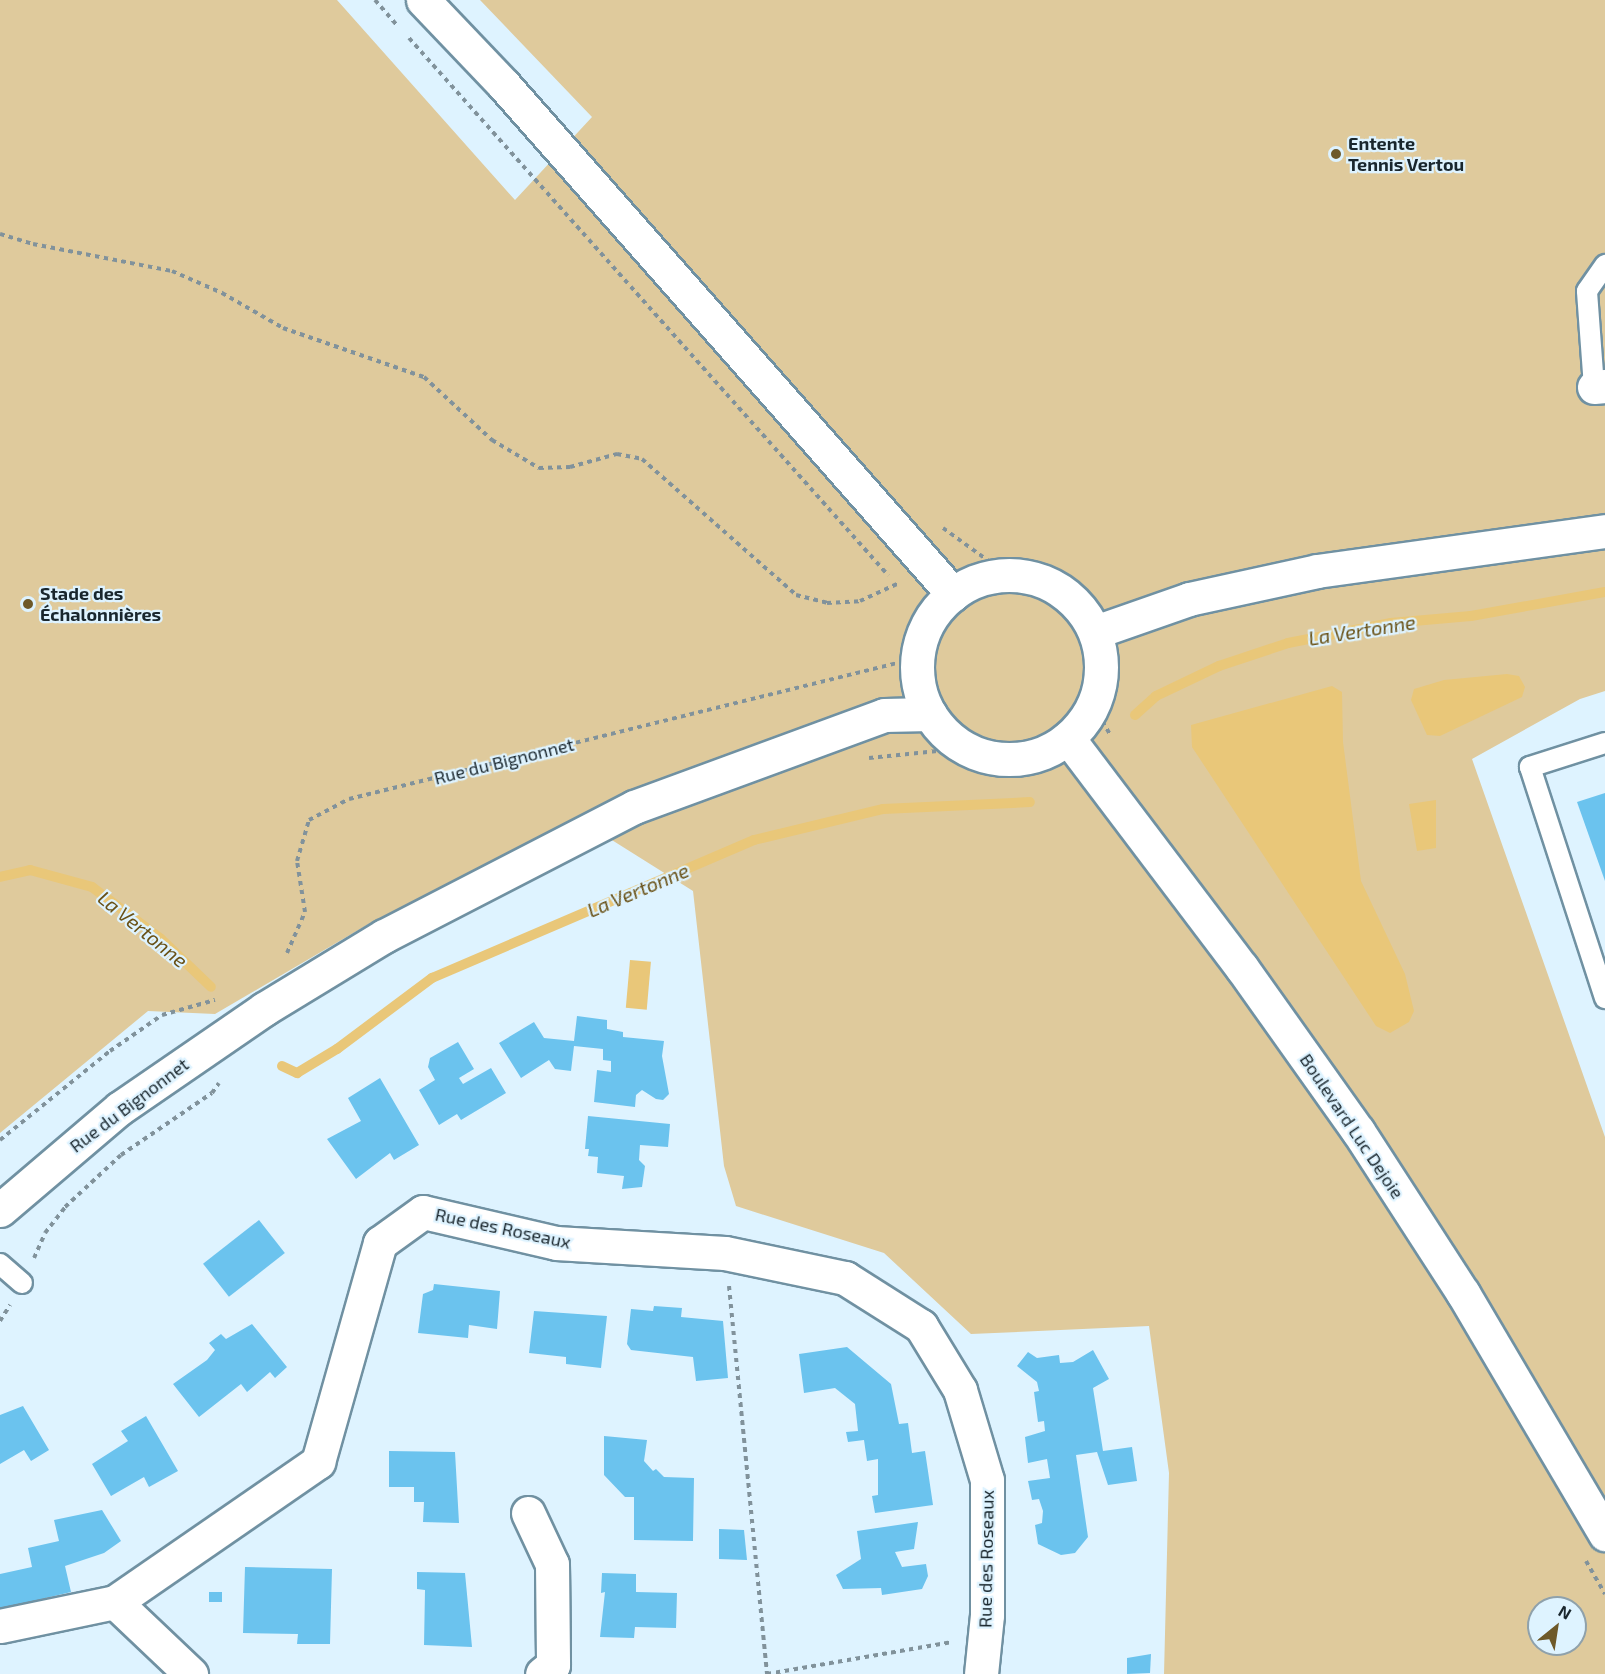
<!DOCTYPE html>
<meta charset="utf-8">
<style>
body{margin:0}
#map{position:relative;width:1605px;height:1674px;overflow:hidden;background:#def3ff;font-family:"Exo 2",sans-serif}
div>[style]{position:absolute}
[style*='--x']{left:calc(var(--x)*1px);top:calc(var(--y)*1px);width:calc(var(--w)*1px);rotate:calc(var(--a)*1deg)}
.green>*{inset:0;background:#dfca9c}
.water>*{inset:0;background:#e9c779;transform-origin:0 0}
.stream>*{height:10px;margin:-5px;padding:0 5px;transform-origin:5px;border-radius:5px;background:#e9c779}
.building>*{inset:0;background:#6bc3ee;transform-origin:0 0}
.path>*{height:4px;margin-top:-2px;transform-origin:0;background:repeating-linear-gradient(90deg,#81929b 0 4.5px,transparent 0 9px)}
.roads{filter:drop-shadow(2px 0 #7091a2) drop-shadow(-2px 0 #7091a2) drop-shadow(0 2px #7091a2) drop-shadow(0 -2px #7091a2)}
.service>*{height:20px;margin:-10px;padding:0 10px;transform-origin:10px;border-radius:10px;background:#fff}
.minor>*{height:33px;margin:-16.5px;padding:0 16.5px;transform-origin:16.5px;border-radius:16.5px;background:#fff}
.secondary>*{height:33px;margin:-16.5px;padding:0 16.5px;transform-origin:16.5px;border-radius:16.5px;background:#fff}
.secondary>.ring{margin:-16.5px;padding:0;box-sizing:content-box;background:none;border:33px solid #fff;border-radius:50%}
.dots>*{width:16px;height:16px;translate:-50% -50%;box-sizing:border-box;border:3px solid #def3ff;border-radius:50%}
span{translate:-50% -50%;white-space:nowrap;text-align:center;line-height:1.15;-webkit-text-stroke:4.5px #def3ff;paint-order:stroke}
.poi-label{font-size:18px;color:#19262d;font-weight:700}
.left{translate:0 -50%;text-align:left}
.street-label{font-size:18px;color:#19262d}
.water-label{font-size:20px;color:#695116;font-style:italic}
.north{position:absolute;left:1527px;top:1596px;width:60px;height:60px;box-sizing:border-box;background:#def3ff;border:2px solid #8fa1ab;border-radius:50%;rotate:30deg;font-size:16px;font-weight:700;line-height:24px;text-align:center;color:#19262d}
.north::after{content:'';display:block;margin:auto;width:21px;height:27px;background:#6e5929;clip-path:polygon(50% 0,100% 100%,50% 72%,0 100%)}
</style>
<div id="map">
<div class="green">
<div style="clip-path:polygon(evenodd,0 0,337px 0,515px 200px,592px 117px,480px 0,1605px 0,1605px 691px,1580px 699px,1472px 759px,1605px 1137px,1605px 1674px,1164px 1674px,1169px 1473px,1149px 1326px,971px 1334px,884px 1253px,736px 1206px,724px 1166px,693px 891px,580px 820px,372px 922px,215px 1014px,148px 1011px,0 1133px,0 0,1539px 1608px,1575px 1608px,1575px 1644px,1539px 1644px,1539px 1608px)"></div>
</div>
<div class="water">
<div style="clip-path:polygon(1507px 674px,1519px 676px,1525px 687px,1522px 697px,1440px 736px,1427px 735px,1411px 700px,1414px 689px,1444px 680px)"></div>
<div style="clip-path:polygon(1332px 686px,1342px 692px,1343px 742px,1361px 881px,1405px 974px,1414px 1011px,1409px 1022px,1390px 1033px,1376px 1026px,1192px 747px,1191px 725px)"></div>
<div style="clip-path:polygon(1436px 800px,1436px 848px,1417px 851px,1409px 804px)"></div>
<div style="left:630px;top:960px;width:21px;height:48px;rotate:5deg"></div>
</div>
<div class="stream">
<div style="--x:1135;--y:715;--w:28;--a:-42"></div>
<div style="--x:1156;--y:696;--w:70;--a:-25.5"></div>
<div style="--x:1219;--y:666;--w:73;--a:-18.4"></div>
<div style="--x:1288;--y:643;--w:105;--a:-11"></div>
<div style="--x:1391;--y:623;--w:80;--a:-5"></div>
<div style="--x:1471;--y:616;--w:136;--a:-10.2"></div>
<div style="--x:0;--y:877;--w:31;--a:-13"></div>
<div style="--x:30;--y:870;--w:64;--a:15.3"></div>
<div style="--x:92;--y:887;--w:86;--a:37"></div>
<div style="--x:161;--y:939;--w:69;--a:43.8"></div>
<div style="--x:282;--y:1066;--w:17;--a:25"></div>
<div style="--x:297;--y:1073;--w:47;--a:-31"></div>
<div style="--x:337;--y:1049;--w:119;--a:-36.8"></div>
<div style="--x:432;--y:978;--w:350;--a:-23.2"></div>
<div style="--x:754;--y:840;--w:133;--a:-13.5"></div>
<div style="--x:883;--y:809;--w:147;--a:-2.7"></div>
</div>
<div class="building">
<div style="clip-path:polygon(1605px 793px,1605px 881px,1577px 802px)"></div>
<div style="clip-path:polygon(577px 1016px,607px 1020px,607px 1029px,623px 1032px,623px 1037px,664px 1041px,662px 1056px,669px 1094px,663px 1100px,656px 1099px,642px 1090px,636px 1095px,635px 1107px,594px 1102px,597px 1070px,611px 1072px,611px 1061px,603px 1060px,603px 1049px,574px 1046px,571px 1071px,555px 1069px,549px 1060px,521px 1078px,499px 1043px,534px 1022px,544px 1038px,574px 1041px)"></div>
<div style="clip-path:polygon(458px 1042px,474px 1069px,459px 1078px,463px 1084px,491px 1068px,506px 1093px,461px 1120px,457px 1114px,439px 1125px,419px 1090px,435px 1080px,428px 1067px,430px 1058px)"></div>
<div style="clip-path:polygon(380px 1078px,419px 1145px,394px 1160px,390px 1153px,356px 1179px,327px 1139px,361px 1121px,348px 1098px)"></div>
<div style="clip-path:polygon(588px 1116px,670px 1124px,668px 1147px,640px 1145px,639px 1160px,645px 1166px,642px 1187px,622px 1189px,624px 1176px,597px 1173px,598px 1157px,588px 1156px,589px 1149px,585px 1149px)"></div>
<div style="left:259px;top:1220px;width:42px;height:71px;rotate:52deg"></div>
<div style="clip-path:polygon(434px 1284px,500px 1291px,497px 1329px,469px 1325px,468px 1338px,418px 1333px,423px 1294px,433px 1290px)"></div>
<div style="clip-path:polygon(654px 1306px,682px 1308px,681px 1317px,723px 1321px,728px 1378px,696px 1381px,693px 1357px,631px 1350px,627px 1344px,631px 1309px,653px 1311px)"></div>
<div style="clip-path:polygon(534px 1311px,607px 1316px,601px 1368px,566px 1364px,566px 1357px,529px 1353px)"></div>
<div style="clip-path:polygon(252px 1324px,287px 1367px,275px 1378px,270px 1372px,247px 1392px,241px 1384px,199px 1417px,173px 1384px,207px 1360px,215px 1350px,209px 1343px,221px 1334px,226px 1339px)"></div>
<div style="clip-path:polygon(847px 1347px,891px 1384px,899px 1424px,908px 1423px,912px 1453px,925px 1451px,933px 1505px,875px 1513px,872px 1496px,878px 1495px,878px 1459px,867px 1461px,864px 1440px,848px 1442px,846px 1432px,858px 1431px,855px 1404px,835px 1388px,804px 1393px,799px 1354px)"></div>
<div style="clip-path:polygon(1093px 1350px,1109px 1379px,1093px 1388px,1103px 1451px,1132px 1447px,1137px 1481px,1108px 1485px,1097px 1452px,1076px 1455px,1088px 1537px,1075px 1553px,1061px 1555px,1038px 1544px,1035px 1525px,1042px 1523px,1043px 1511px,1039px 1499px,1032px 1500px,1028px 1481px,1050px 1478px,1047px 1459px,1028px 1463px,1025px 1437px,1045px 1431px,1044px 1421px,1038px 1422px,1034px 1392px,1039px 1391px,1037px 1382px,1017px 1366px,1028px 1352px,1037px 1358px,1059px 1355px,1060px 1363px,1073px 1362px)"></div>
<div style="clip-path:polygon(23px 1406px,49px 1450px,31px 1461px,24px 1450px,0 1464px,0 1415px)"></div>
<div style="clip-path:polygon(146px 1416px,178px 1471px,149px 1487px,144px 1477px,111px 1496px,92px 1464px,128px 1441px,121px 1431px)"></div>
<div style="clip-path:polygon(604px 1436px,647px 1440px,644px 1461px,653px 1471px,656px 1469px,664px 1477px,694px 1478px,693px 1541px,634px 1540px,634px 1497px,625px 1497px,604px 1475px)"></div>
<div style="clip-path:polygon(389px 1451px,455px 1452px,459px 1523px,423px 1522px,424px 1502px,414px 1502px,414px 1487px,389px 1487px)"></div>
<div style="clip-path:polygon(102px 1510px,121px 1541px,104px 1553px,65px 1566px,71px 1592px,0 1609px,0 1574px,32px 1567px,28px 1548px,59px 1541px,54px 1520px)"></div>
<div style="clip-path:polygon(918px 1522px,914px 1549px,895px 1552px,902px 1567px,926px 1564px,928px 1576px,922px 1589px,882px 1595px,881px 1588px,843px 1589px,836px 1575px,861px 1559px,857px 1531px)"></div>
<div style="clip-path:polygon(719px 1529px,744px 1530px,747px 1560px,719px 1559px)"></div>
<div style="clip-path:polygon(245px 1567px,332px 1569px,330px 1644px,297px 1644px,298px 1634px,243px 1633px)"></div>
<div style="clip-path:polygon(417px 1572px,465px 1573px,472px 1647px,424px 1645px,425px 1590px,417px 1589px)"></div>
<div style="clip-path:polygon(602px 1573px,636px 1574px,636px 1592px,677px 1593px,676px 1628px,635px 1627px,634px 1638px,600px 1637px,605px 1592px,601px 1593px)"></div>
<div style="left:209px;top:1592px;width:13px;height:10px"></div>
<div style="clip-path:polygon(1151px 1654px,1150px 1673px,1127px 1674px,1127px 1658px)"></div>
</div>
<div class="path">
<div style="--x:375;--y:0;--w:32;--a:49"></div>
<div style="--x:409;--y:38;--w:720;--a:48.27"></div>
<div style="--x:0;--y:234;--w:34;--a:17"></div>
<div style="--x:33;--y:244;--w:142;--a:11"></div>
<div style="--x:172;--y:271;--w:55;--a:23.7"></div>
<div style="--x:222;--y:293;--w:70;--a:29.8"></div>
<div style="--x:283;--y:328;--w:149;--a:19.2"></div>
<div style="--x:424;--y:377;--w:93;--a:42.8"></div>
<div style="--x:492;--y:440;--w:55;--a:30.8"></div>
<div style="--x:539;--y:468;--w:31;--a:-2"></div>
<div style="--x:570;--y:467;--w:49;--a:-15.5"></div>
<div style="--x:617;--y:454;--w:25;--a:11"></div>
<div style="--x:642;--y:459;--w:205;--a:41.4"></div>
<div style="--x:796;--y:595;--w:32;--a:14"></div>
<div style="--x:827;--y:603;--w:33;--a:-3"></div>
<div style="--x:860;--y:601;--w:41;--a:-24.7"></div>
<div style="--x:943;--y:528;--w:80;--a:35.9"></div>
<div style="--x:1093;--y:706;--w:33;--a:59"></div>
<div style="--x:869;--y:758;--w:98;--a:-5.9"></div>
<div style="--x:287;--y:953;--w:45;--a:-66.3"></div>
<div style="--x:305;--y:912;--w:52;--a:-98.9"></div>
<div style="--x:297;--y:861;--w:43;--a:-73.7"></div>
<div style="--x:309;--y:820;--w:45;--a:-27.7"></div>
<div style="--x:349;--y:799;--w:585;--a:-13.94"></div>
<div style="--x:0;--y:1140;--w:141;--a:-39"></div>
<div style="--x:110;--y:1051;--w:63;--a:-34.7"></div>
<div style="--x:162;--y:1015;--w:55;--a:-15.8"></div>
<div style="--x:34;--y:1258;--w:27;--a:-66"></div>
<div style="--x:45;--y:1233;--w:33;--a:-52"></div>
<div style="--x:65;--y:1207;--w:76;--a:-42.9"></div>
<div style="--x:121;--y:1155;--w:110;--a:-34.3"></div>
<div style="--x:212;--y:1093;--w:12;--a:-55"></div>
<div style="--x:729;--y:1286;--w:390;--a:84.4"></div>
<div style="--x:0;--y:1321;--w:19;--a:-58"></div>
<div style="--x:1586;--y:1561;--w:38;--a:60"></div>
<div style="--x:767;--y:1674;--w:188;--a:-9.8"></div>
</div>
<div class="roads">
<div class="service">
<div style="--x:1594;--y:387;--w:96;--a:-94.2"></div>
<div style="--x:1587;--y:291;--w:32;--a:-55"></div>
<div style="--x:1605;--y:743;--w:79;--a:162.3"></div>
<div style="--x:1530;--y:767;--w:243;--a:72"></div>
<div style="--x:0;--y:1264;--w:29;--a:41"></div>
</div>
<div class="minor">
<div style="--x:1594;--y:387;--w:11;--a:-5"></div>
<div style="--x:0;--y:1210;--w:157;--a:-40.4"></div>
<div style="--x:120;--y:1108;--w:175;--a:-34.5"></div>
<div style="--x:264;--y:1009;--w:140;--a:-31.3"></div>
<div style="--x:384;--y:936;--w:281;--a:-27.3"></div>
<div style="--x:634;--y:807;--w:266;--a:-20.2"></div>
<div style="--x:884;--y:715;--w:46;--a:-1.2"></div>
<div style="--x:528;--y:1513;--w:56;--a:64.8"></div>
<div style="--x:552;--y:1564;--w:101;--a:89.4"></div>
<div style="--x:553;--y:1665;--w:14;--a:141"></div>
<div style="--x:115;--y:1602;--w:105;--a:43.5"></div>
<div style="--x:0;--y:1626;--w:117;--a:-11.8"></div>
<div style="--x:115;--y:1602;--w:247;--a:-34.6"></div>
<div style="--x:318;--y:1462;--w:228;--a:-74.2"></div>
<div style="--x:380;--y:1243;--w:53;--a:-35.8"></div>
<div style="--x:423;--y:1212;--w:137;--a:13.1"></div>
<div style="--x:556;--y:1243;--w:169;--a:3.4"></div>
<div style="--x:725;--y:1253;--w:123;--a:11.8"></div>
<div style="--x:845;--y:1278;--w:90;--a:32.3"></div>
<div style="--x:921;--y:1326;--w:75;--a:58.6"></div>
<div style="--x:960;--y:1390;--w:94;--a:73.3"></div>
<div style="--x:987;--y:1480;--w:135;--a:90"></div>
<div style="--x:987;--y:1615;--w:59;--a:95.8"></div>
</div>
<div class="secondary">
<div style="--x:423;--y:0;--w:117;--a:46.4"></div>
<div style="--x:504;--y:85;--w:679;--a:48.58"></div>
<div class="ring" style="left:917px;top:575px;width:151px;height:151px"></div>
<div style="--x:1095;--y:632;--w:100;--a:-19.3"></div>
<div style="--x:1189;--y:599;--w:131;--a:-12.3"></div>
<div style="--x:1317;--y:571;--w:291;--a:-7.9"></div>
<div style="--x:1068;--y:738;--w:288;--a:52.9"></div>
<div style="--x:1242;--y:968;--w:200;--a:54.6"></div>
<div style="--x:1358;--y:1131;--w:193;--a:57.1"></div>
<div style="--x:1463;--y:1293;--w:280;--a:59.5"></div>
</div>
</div>
<div class="dots">
<div style="left:1336px;top:154px;background:#6e5929"></div>
<div style="left:28px;top:604px;background:#6e5929"></div>
</div>
<div class="poi-label">
<span class="left" style="left:1348px;top:154px">Entente<br>Tennis Vertou</span>
<span class="left" style="left:40px;top:604px">Stade des<br>Échalonnières</span>
</div>
<div class="street-label">
<span style="left:504px;top:761px;rotate:-14deg">Rue du Bignonnet</span>
<span style="left:129px;top:1105px;rotate:-37deg">Rue du Bignonnet</span>
<span style="left:1352px;top:1126px;rotate:56deg">Boulevard Luc Dejoie</span>
<span style="left:503px;top:1228px;rotate:12deg">Rue des Roseaux</span>
<span style="left:986px;top:1559px;rotate:-89deg">Rue des Roseaux</span>
</div>
<div class="water-label">
<span style="left:1362px;top:630px;rotate:-9deg">La Vertonne</span>
<span style="left:638px;top:890px;rotate:-23deg">La Vertonne</span>
<span style="left:143px;top:929px;rotate:39deg">La Vertonne</span>
</div>
<div class="north">N</div>
</div>
